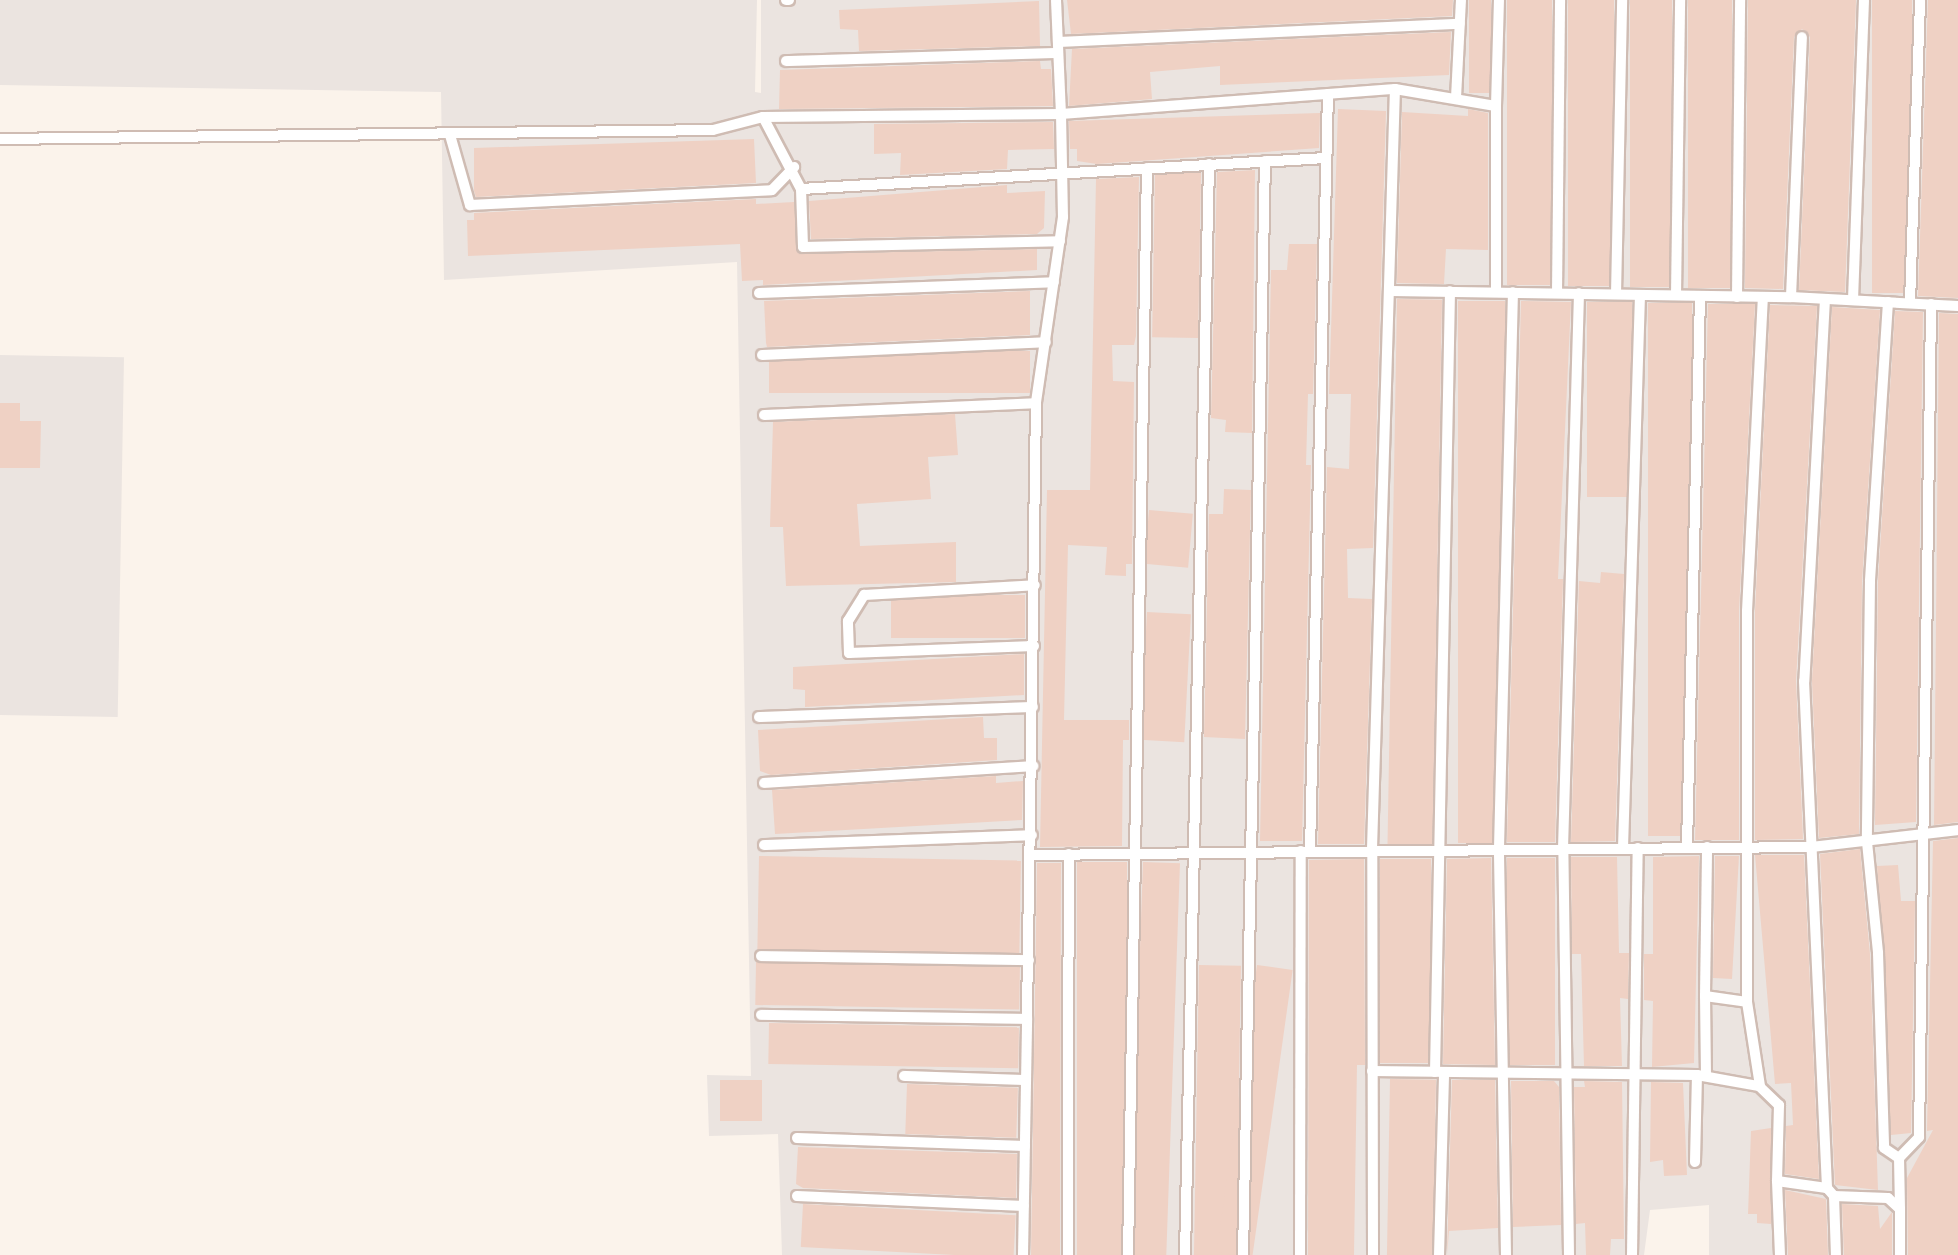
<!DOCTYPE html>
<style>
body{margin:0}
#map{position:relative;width:1958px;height:1255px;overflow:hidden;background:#fbf3eb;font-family:"Roboto Condensed",sans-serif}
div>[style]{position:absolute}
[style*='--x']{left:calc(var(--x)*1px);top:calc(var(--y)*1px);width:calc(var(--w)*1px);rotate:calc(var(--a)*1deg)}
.industrial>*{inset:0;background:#ebe4e0;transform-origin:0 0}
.building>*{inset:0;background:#efd1c4;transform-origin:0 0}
.roads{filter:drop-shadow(2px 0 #cfbcb3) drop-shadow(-2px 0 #cfbcb3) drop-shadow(0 2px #cfbcb3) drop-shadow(0 -2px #cfbcb3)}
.service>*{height:10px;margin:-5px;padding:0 5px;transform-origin:5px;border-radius:5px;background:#fff}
span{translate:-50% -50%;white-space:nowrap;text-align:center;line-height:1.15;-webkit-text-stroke:5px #fef8f1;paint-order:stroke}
</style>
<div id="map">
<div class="industrial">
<div style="clip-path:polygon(0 0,757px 0,755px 92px,761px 93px,761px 0,1958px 0,1958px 1255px,1709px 1255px,1709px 1205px,1650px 1210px,1644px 1255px,782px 1255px,778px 1134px,709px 1136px,707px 1075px,751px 1076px,737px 262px,444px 280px,441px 92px,0 85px)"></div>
<div style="left:0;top:355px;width:124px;height:360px;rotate:1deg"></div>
</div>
<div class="building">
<div style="clip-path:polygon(1067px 0,1453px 0,1452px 16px,1071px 34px)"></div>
<div style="left:1469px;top:0;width:22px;height:93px"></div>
<div style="left:1507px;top:0;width:45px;height:285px"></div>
<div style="left:1568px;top:0;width:46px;height:286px"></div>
<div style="left:1630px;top:0;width:42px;height:287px"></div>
<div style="left:1688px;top:0;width:44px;height:288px"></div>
<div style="clip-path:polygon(1748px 0,1856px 0,1845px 292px,1799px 290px,1810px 37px,1802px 29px,1794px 37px,1783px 289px,1745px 288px)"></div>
<div style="left:1872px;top:0;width:40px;height:293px"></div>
<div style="clip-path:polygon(1928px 0,1958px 0,1958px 298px,1918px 296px)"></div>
<div style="clip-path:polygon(1039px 1px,1040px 46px,859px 51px,858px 30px,840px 29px,839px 10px)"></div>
<div style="clip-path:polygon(1451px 32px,1449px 75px,1220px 85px,1220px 66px,1150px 72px,1152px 99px,1069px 106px,1072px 49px)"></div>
<div style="clip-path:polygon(1040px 61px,1041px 69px,1051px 69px,1053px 106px,779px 109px,780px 70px)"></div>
<div style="clip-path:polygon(1338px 109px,1386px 111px,1373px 548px,1347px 549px,1348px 598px,1372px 599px,1364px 844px,1318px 844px,1327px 467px,1349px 469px,1351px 394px,1329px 394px)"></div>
<div style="clip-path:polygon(1468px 109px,1488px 113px,1488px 250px,1446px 249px,1444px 284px,1397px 283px,1402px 112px,1468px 116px)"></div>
<div style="clip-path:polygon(1320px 113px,1319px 148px,1097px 164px,1077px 161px,1077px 149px,1070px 149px,1069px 121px)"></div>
<div style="clip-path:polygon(1053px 122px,1054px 149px,1008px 150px,1007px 169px,900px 175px,901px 153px,874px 154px,874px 124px)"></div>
<div style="clip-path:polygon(754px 139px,756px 183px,476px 197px,474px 191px,474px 148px)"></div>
<div style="clip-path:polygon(1255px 170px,1252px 433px,1225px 432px,1226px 420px,1211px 418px,1217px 172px)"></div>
<div style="left:1201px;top:173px;width:165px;height:46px;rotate:91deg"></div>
<div style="clip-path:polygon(1139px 177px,1136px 336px,1134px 345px,1112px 345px,1113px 381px,1134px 382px,1132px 564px,1126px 564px,1126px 576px,1105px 575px,1107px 547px,1068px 545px,1064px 720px,1129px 720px,1129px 740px,1123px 740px,1122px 846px,1040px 847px,1047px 490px,1090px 490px,1096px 179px)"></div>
<div style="clip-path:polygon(1007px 185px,1007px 193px,1045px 191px,1044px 228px,1037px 234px,811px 239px,809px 201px)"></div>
<div style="clip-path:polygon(756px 199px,756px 204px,794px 202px,800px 254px,1037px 249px,1037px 270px,763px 285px,763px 280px,742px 281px,740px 244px,468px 256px,467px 220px,474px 220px,474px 213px)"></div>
<div style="clip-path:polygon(1289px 244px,1317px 244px,1313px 394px,1308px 394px,1306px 465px,1311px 465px,1302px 841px,1260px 841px,1271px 270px,1287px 270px)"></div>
<div style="clip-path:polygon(1030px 291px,1030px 335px,767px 347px,766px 343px,764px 301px)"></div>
<div style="left:1397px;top:299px;width:45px;height:545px;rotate:1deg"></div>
<div style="left:1458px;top:301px;width:47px;height:542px"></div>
<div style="clip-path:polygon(1521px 301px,1571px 302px,1558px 579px,1563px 579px,1555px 842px,1507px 842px)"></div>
<div style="left:1587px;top:302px;width:45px;height:195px"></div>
<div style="left:1648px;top:303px;width:44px;height:533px"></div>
<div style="clip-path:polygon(1708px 304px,1755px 304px,1739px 611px,1739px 840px,1695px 840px)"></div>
<div style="clip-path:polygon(1770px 305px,1817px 306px,1796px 681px,1803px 839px,1755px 840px,1755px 611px)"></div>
<div style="clip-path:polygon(1832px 307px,1880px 310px,1862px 581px,1859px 834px,1819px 838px,1812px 681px)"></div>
<div style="clip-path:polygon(1895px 311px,1923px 312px,1916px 822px,1875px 825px,1878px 581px)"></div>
<div style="clip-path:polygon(1939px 313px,1958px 314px,1958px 822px,1934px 825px)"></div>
<div style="left:1030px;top:351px;width:42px;height:261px;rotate:90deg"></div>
<div style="clip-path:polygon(0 403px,20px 403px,20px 421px,41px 421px,40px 468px,0 468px)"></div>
<div style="clip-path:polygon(955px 414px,958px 455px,928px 457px,931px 499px,857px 504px,860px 546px,956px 542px,956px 582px,786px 586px,783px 527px,770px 527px,773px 422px)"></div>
<div style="clip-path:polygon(1224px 489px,1251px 490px,1245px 739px,1204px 737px,1209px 514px,1223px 514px)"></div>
<div style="left:1149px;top:510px;width:44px;height:54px;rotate:5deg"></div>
<div style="clip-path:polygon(1601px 572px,1624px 574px,1615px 841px,1571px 842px,1579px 581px,1600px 583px)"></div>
<div style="left:1025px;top:595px;width:43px;height:134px;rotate:90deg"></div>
<div style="left:1147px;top:612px;width:44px;height:128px;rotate:3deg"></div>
<div style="clip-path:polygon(1024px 654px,1024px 695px,805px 707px,805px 690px,793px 689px,793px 667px)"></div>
<div style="clip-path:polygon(983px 717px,984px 738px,997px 738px,997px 760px,771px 775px,760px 771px,758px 730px)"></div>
<div style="clip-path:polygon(996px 776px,996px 783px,1023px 781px,1022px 820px,775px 834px,772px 790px)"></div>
<div style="clip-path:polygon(1958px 838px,1958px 1255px,1908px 1255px,1907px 1178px,1933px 1130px,1927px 1131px,1933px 841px)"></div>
<div style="clip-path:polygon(1860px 849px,1870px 954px,1878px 1190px,1835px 1185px,1820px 854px)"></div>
<div style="clip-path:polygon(1755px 855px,1804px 855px,1819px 1179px,1785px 1174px,1786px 1126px,1793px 1125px,1791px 1083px,1775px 1084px)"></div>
<div style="left:759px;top:856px;width:262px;height:95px;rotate:1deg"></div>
<div style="clip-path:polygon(1699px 856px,1694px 1063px,1652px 1067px,1653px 1001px,1644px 1000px,1644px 954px,1653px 954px,1653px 857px)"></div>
<div style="clip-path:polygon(1715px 856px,1739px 856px,1732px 979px,1713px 978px)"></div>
<div style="clip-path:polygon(1571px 857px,1617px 857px,1619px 953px,1629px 953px,1628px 999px,1620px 998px,1622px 1066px,1584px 1066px,1581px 954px,1572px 954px)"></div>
<div style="clip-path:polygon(1491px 858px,1495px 1065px,1443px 1064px,1447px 859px)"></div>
<div style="left:1507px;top:858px;width:48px;height:207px"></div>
<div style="clip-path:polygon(1364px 859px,1365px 1065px,1357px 1065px,1354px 1255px,1308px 1255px,1309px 860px)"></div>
<div style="left:1380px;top:859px;width:51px;height:204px"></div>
<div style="left:1077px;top:862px;width:50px;height:393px"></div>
<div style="left:1143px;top:862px;width:37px;height:393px;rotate:2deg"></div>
<div style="clip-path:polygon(1037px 863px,1061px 863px,1060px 1255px,1031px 1255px)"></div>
<div style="clip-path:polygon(1898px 865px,1901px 901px,1915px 901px,1911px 1133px,1891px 1135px,1877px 866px)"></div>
<div style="left:756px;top:962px;width:264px;height:43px;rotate:1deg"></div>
<div style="left:1199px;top:965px;width:42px;height:290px;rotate:1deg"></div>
<div style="left:1257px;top:965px;width:36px;height:290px;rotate:8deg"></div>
<div style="left:769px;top:1023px;width:250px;height:41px;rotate:1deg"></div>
<div style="left:1390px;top:1079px;width:46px;height:176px;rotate:1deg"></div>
<div style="left:720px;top:1080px;width:42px;height:41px"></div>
<div style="clip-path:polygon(1452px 1080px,1495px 1080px,1498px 1228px,1449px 1231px,1447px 1255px)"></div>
<div style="clip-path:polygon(1511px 1081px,1554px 1081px,1559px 1087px,1561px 1225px,1513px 1227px)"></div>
<div style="clip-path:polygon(1584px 1081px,1622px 1082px,1624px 1239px,1611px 1239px,1610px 1255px,1586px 1255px,1585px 1223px,1576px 1224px,1574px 1087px,1585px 1087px)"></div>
<div style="clip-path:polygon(1651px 1082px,1683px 1083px,1687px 1175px,1664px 1176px,1663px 1160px,1650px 1162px)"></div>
<div style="left:907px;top:1084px;width:111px;height:50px;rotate:2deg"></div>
<div style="clip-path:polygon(1771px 1128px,1771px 1224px,1757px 1223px,1757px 1214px,1748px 1214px,1751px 1131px)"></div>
<div style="clip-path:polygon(798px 1147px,1017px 1154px,1016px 1198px,803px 1188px,796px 1184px)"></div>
<div style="clip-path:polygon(1785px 1190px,1826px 1199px,1828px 1255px,1788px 1255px)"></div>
<div style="left:803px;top:1204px;width:213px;height:43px;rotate:3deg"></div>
<div style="clip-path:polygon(1842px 1204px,1878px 1206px,1880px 1229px,1892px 1212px,1892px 1255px,1844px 1255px)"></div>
</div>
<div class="roads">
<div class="service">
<div style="--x:786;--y:0;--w:3;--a:0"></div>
<div style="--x:1056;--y:0;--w:114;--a:87.5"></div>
<div style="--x:1061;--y:114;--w:335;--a:-4.3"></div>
<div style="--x:1395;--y:89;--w:102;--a:9.6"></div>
<div style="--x:1496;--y:106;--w:106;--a:-88.4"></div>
<div style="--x:1058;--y:42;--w:402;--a:-2.6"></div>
<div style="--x:786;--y:61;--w:272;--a:-1.7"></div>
<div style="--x:1456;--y:98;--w:98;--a:-87.1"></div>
<div style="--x:1496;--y:106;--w:186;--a:90"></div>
<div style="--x:763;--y:117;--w:81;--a:62.2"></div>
<div style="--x:801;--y:189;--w:526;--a:-3.38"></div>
<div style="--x:450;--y:135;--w:73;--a:74.1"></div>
<div style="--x:470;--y:205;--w:302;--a:-2.8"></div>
<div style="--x:772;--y:190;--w:32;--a:-46"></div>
<div style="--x:0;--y:139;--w:713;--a:-0.72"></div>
<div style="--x:713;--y:130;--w:52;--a:-14.6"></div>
<div style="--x:763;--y:117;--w:298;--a:-0.6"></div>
<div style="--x:1061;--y:114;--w:103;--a:88.9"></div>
<div style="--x:1063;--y:217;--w:188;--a:98.3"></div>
<div style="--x:1036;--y:403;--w:616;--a:90.84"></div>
<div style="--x:1027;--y:1019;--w:266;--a:-179.1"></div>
<div style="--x:801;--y:189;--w:58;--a:88"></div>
<div style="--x:803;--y:247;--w:257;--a:-1.3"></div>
<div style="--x:1391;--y:291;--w:400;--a:0.9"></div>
<div style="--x:1791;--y:297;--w:167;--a:3.1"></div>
<div style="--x:759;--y:293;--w:295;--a:-2.1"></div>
<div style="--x:1557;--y:293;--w:293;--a:-89.4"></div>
<div style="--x:1616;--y:294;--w:294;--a:-88.8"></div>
<div style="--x:1676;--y:295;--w:295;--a:-89.2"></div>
<div style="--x:1737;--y:297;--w:297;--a:-89.4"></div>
<div style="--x:1791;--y:297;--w:260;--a:-87.6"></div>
<div style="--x:1825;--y:299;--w:383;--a:93.1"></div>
<div style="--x:1804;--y:681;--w:508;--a:87.4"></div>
<div style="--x:1853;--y:300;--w:300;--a:-87.9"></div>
<div style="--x:1888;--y:302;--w:280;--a:93.7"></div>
<div style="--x:1870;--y:581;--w:261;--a:90.7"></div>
<div style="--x:1867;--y:842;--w:112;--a:84.3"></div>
<div style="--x:1878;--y:953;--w:195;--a:88.2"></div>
<div style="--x:1884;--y:1148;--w:18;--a:34"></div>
<div style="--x:1910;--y:303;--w:303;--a:-88.1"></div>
<div style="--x:762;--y:355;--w:284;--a:-2.6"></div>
<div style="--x:764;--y:415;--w:272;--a:-2.5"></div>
<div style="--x:1034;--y:646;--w:185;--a:177.8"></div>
<div style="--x:849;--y:653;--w:32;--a:-92"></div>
<div style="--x:848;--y:621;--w:31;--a:-58"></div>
<div style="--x:864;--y:595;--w:171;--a:-3.3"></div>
<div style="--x:759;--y:717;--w:274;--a:-2.1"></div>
<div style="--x:764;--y:783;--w:270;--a:-3.6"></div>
<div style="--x:764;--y:845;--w:268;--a:-2.1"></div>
<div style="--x:1687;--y:847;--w:551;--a:-88.65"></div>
<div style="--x:1623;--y:848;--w:553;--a:-88.24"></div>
<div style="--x:1310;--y:850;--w:756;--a:-88.64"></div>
<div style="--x:1032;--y:855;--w:780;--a:-0.59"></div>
<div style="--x:1812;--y:847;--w:147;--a:-6.6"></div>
<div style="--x:761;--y:956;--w:268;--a:0.9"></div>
<div style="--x:1705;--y:996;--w:149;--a:-89.2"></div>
<div style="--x:1747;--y:1002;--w:391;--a:-90"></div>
<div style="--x:1747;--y:611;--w:314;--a:-87.1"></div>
<div style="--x:1372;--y:1071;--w:325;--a:0.7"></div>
<div style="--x:1697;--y:1075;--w:63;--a:10.1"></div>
<div style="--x:1759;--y:1086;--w:28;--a:44"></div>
<div style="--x:1779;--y:1105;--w:76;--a:91.5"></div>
<div style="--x:1777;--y:1181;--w:50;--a:8"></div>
<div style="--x:1827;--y:1188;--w:11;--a:49"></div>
<div style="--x:1834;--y:1196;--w:54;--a:2.1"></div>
<div style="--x:1888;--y:1198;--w:16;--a:43"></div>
<div style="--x:1900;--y:1209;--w:46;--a:90"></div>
<div style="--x:1435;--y:1072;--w:781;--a:-88.9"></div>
<div style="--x:904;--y:1076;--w:122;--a:1.9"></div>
<div style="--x:1706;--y:1076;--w:80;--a:-90.7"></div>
<div style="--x:1705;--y:996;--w:42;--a:8.1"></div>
<div style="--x:1747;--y:1002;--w:85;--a:81.2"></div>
<div style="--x:797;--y:1138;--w:228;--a:2"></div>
<div style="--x:1695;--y:1162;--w:87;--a:-88.7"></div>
<div style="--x:1777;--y:1181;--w:74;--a:87.7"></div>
<div style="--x:797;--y:1196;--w:227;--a:2.5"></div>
<div style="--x:1834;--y:1196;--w:59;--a:88.1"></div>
<div style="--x:1900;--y:1209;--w:51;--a:-91.1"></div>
<div style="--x:1899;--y:1158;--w:29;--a:-46"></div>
<div style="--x:1919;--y:1137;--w:833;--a:-89.17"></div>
<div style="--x:1023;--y:1255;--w:236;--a:-89"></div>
<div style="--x:1068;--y:1255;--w:401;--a:-89.9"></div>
<div style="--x:1128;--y:1255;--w:1087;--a:-89"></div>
<div style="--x:1185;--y:1255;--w:1091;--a:-88.74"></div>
<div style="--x:1243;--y:1255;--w:1094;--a:-88.85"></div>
<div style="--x:1300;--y:1255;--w:404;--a:-89.9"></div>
<div style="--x:1373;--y:1255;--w:406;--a:-90.1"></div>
<div style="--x:1372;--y:849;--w:760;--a:-88.27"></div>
<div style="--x:1439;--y:1255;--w:183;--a:-88.4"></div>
<div style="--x:1506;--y:1255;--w:407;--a:-91"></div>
<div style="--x:1499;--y:848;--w:556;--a:-88.56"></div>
<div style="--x:1569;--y:1255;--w:406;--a:-90.8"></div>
<div style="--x:1563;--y:849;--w:556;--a:-88.35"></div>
<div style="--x:1632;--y:1255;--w:407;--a:-89.2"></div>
</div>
</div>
</div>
